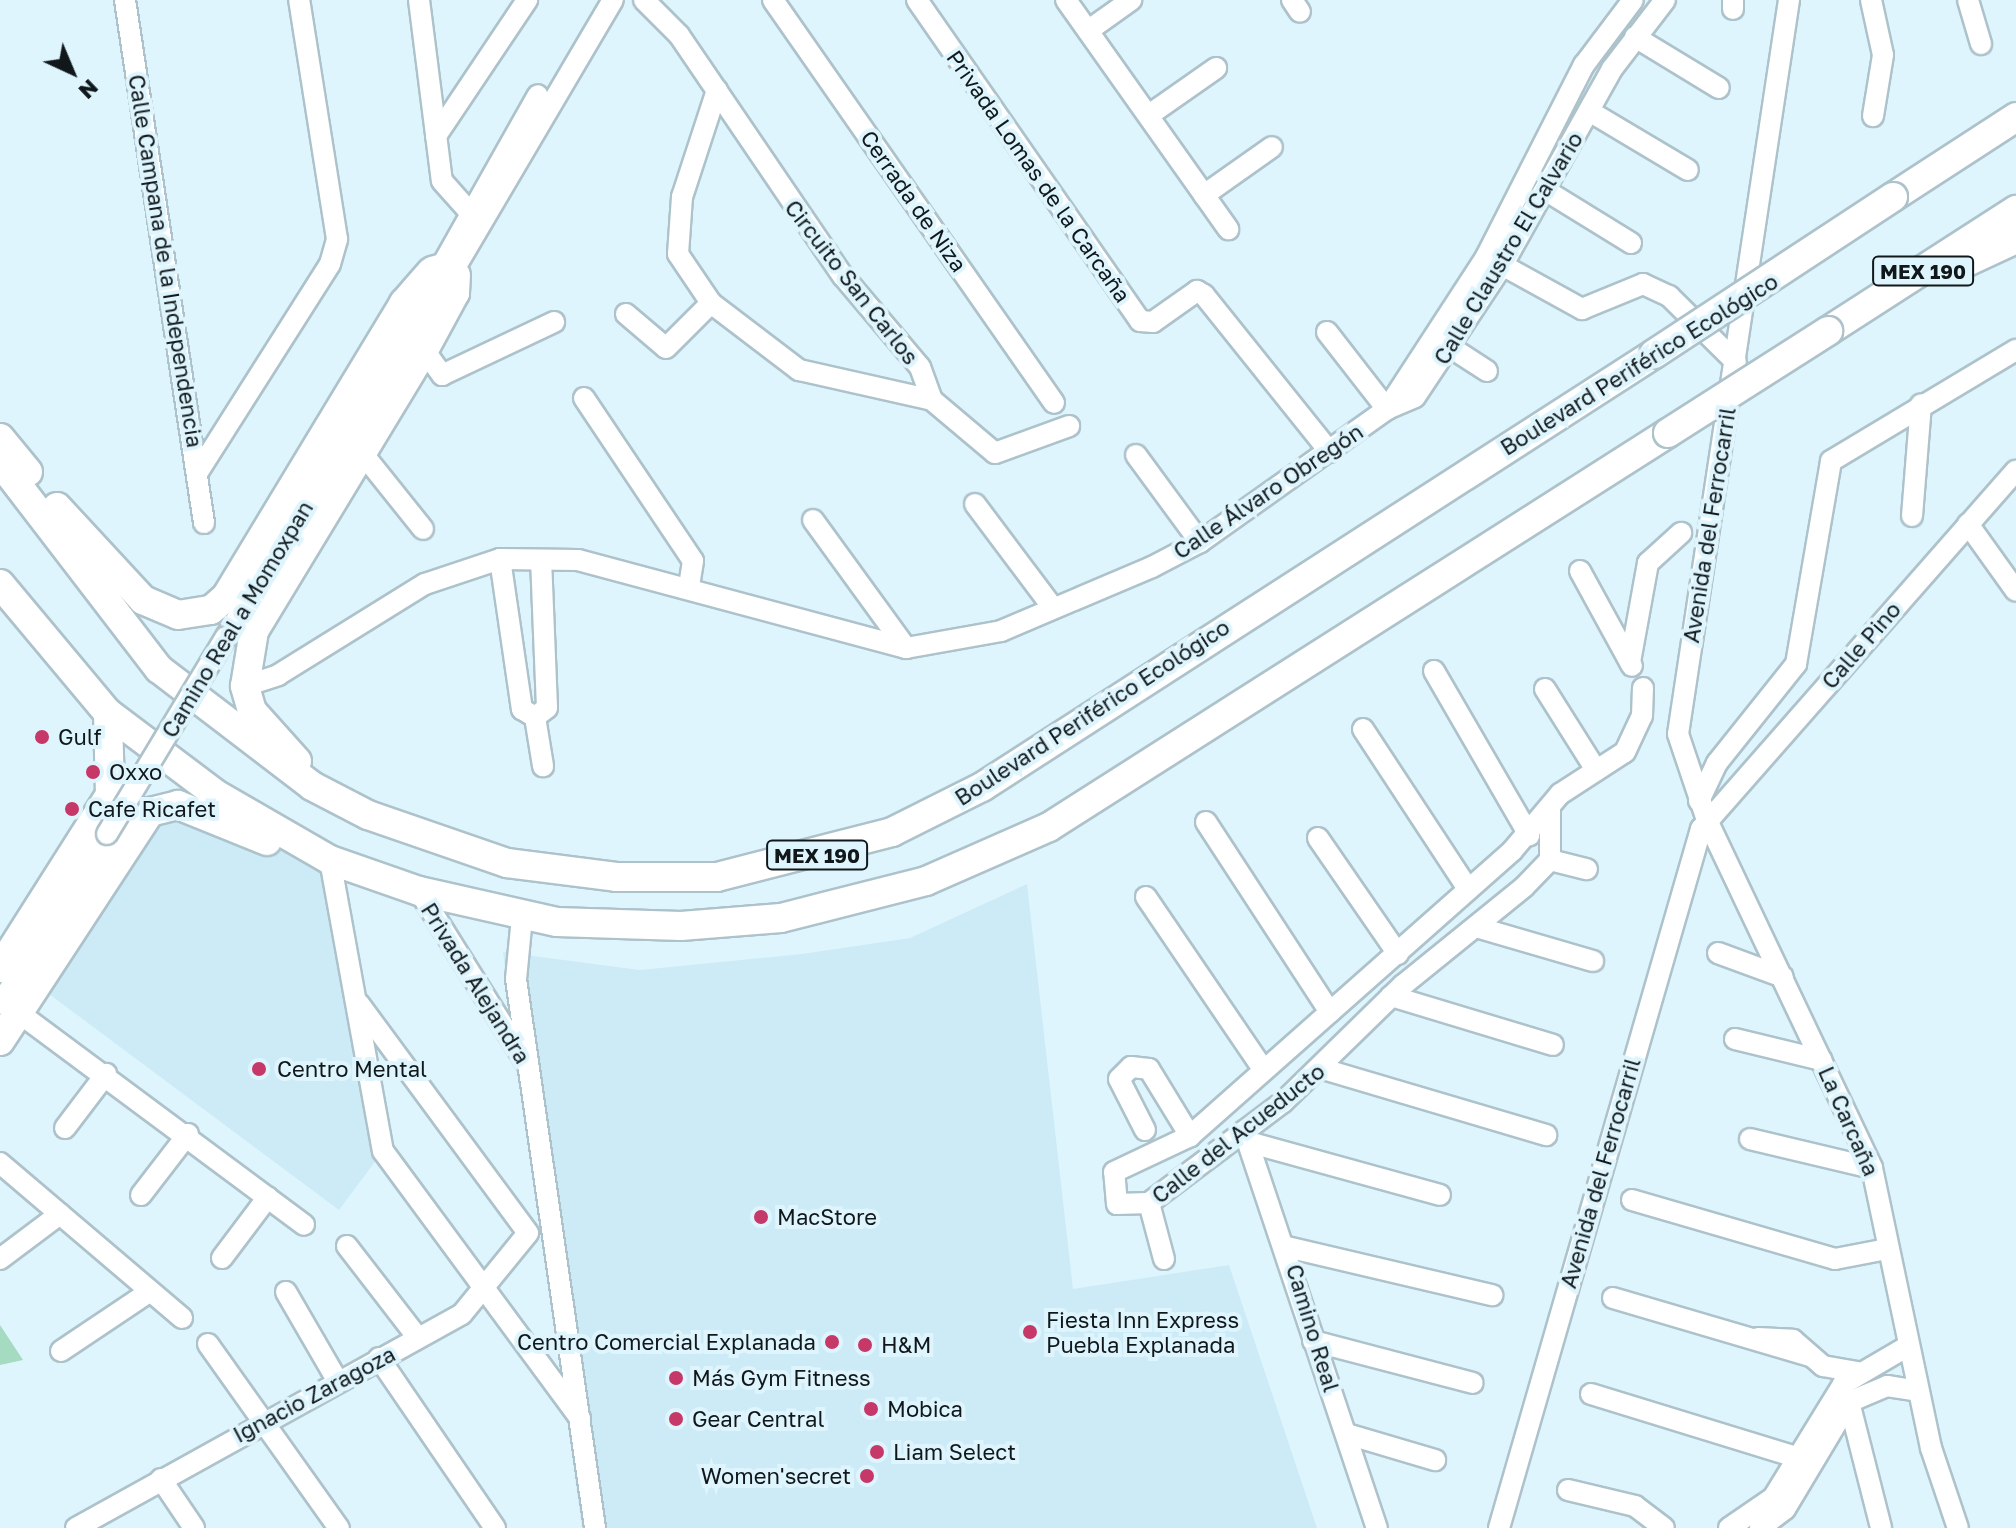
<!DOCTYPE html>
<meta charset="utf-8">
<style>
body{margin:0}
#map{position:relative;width:2016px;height:1528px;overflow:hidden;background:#dff5fd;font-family:"Golos Text",sans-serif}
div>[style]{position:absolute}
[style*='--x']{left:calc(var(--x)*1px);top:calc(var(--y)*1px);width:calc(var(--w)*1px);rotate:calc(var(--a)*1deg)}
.built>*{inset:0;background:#ccebf6}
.green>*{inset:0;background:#a4dbc1}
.roads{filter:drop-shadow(2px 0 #adc2ca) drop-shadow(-2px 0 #adc2ca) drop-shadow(0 2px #adc2ca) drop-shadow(0 -2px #adc2ca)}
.minor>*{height:20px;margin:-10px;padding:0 10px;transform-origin:10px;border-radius:10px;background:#fff}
.highway>*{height:28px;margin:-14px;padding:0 14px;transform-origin:14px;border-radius:14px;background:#fff}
.bridges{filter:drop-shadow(2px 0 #adc2ca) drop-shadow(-2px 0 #adc2ca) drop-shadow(0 2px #adc2ca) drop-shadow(0 -2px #adc2ca)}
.minor-bridge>*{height:20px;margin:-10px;padding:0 10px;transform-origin:10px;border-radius:10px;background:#fff}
.highway-bridge>*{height:28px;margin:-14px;padding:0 14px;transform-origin:14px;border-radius:14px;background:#fff}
.dots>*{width:22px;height:22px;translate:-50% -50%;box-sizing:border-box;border:4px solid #dff5fd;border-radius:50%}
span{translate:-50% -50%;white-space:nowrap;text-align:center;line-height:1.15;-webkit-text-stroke:8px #dff5fd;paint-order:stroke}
.shield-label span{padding:2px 6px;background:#dff5fd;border:2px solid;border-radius:6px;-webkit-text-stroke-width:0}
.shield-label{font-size:20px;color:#10181b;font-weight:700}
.street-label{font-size:22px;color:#10181b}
.poi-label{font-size:22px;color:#10181b}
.left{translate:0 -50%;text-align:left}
.right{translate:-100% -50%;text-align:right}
.north{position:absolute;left:32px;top:32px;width:80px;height:80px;-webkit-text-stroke:6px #dff5fd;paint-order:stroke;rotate:136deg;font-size:22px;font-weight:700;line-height:32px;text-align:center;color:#10181b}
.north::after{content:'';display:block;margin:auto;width:28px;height:36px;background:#10181b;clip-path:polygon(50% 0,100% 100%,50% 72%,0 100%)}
</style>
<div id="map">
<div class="built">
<div style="clip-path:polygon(168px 810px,268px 849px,330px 860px,383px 1151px,339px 1210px,41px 988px)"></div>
<div style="clip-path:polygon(1027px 884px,1073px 1289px,1229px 1265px,1317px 1528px,582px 1528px,503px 952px,640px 970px,802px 954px,910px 938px)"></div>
</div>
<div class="green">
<div style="clip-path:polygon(0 1325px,23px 1360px,0 1365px)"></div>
</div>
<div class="roads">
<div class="minor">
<div style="--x:125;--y:0;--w:529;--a:81.41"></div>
<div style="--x:419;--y:0;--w:182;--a:82.8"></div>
<div style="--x:442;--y:181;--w:50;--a:48.3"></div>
<div style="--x:644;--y:0;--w:49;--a:45"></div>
<div style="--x:679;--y:35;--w:292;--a:55.8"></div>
<div style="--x:843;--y:276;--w:119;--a:49.8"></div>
<div style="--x:920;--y:367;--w:35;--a:70"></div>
<div style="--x:932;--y:400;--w:82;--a:40.1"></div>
<div style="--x:995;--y:453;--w:79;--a:-20"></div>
<div style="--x:773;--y:0;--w:491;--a:55.1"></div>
<div style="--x:917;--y:0;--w:391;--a:55.2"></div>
<div style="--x:1140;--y:321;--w:13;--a:4"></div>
<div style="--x:1153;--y:322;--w:54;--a:-35.2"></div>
<div style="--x:1197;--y:291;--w:8;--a:30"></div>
<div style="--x:1204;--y:295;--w:201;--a:51.3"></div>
<div style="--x:1066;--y:0;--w:281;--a:54.7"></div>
<div style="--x:1292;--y:0;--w:14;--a:56"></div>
<div style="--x:1789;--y:0;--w:742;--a:98.6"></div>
<div style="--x:1678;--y:734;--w:91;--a:71.4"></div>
<div style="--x:1707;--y:820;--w:385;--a:64.6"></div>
<div style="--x:1872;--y:1168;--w:286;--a:78.1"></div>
<div style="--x:1931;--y:1448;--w:84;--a:71.4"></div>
<div style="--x:1871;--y:0;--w:56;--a:77.7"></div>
<div style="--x:1883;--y:55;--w:62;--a:99.3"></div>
<div style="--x:1968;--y:0;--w:46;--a:73.5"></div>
<div style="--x:1733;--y:9;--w:9;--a:-90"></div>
<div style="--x:1089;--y:30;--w:52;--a:-35.5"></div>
<div style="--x:1635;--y:37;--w:98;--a:31.3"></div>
<div style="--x:717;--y:90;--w:113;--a:108.1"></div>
<div style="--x:682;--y:197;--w:57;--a:94"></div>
<div style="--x:678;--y:254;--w:59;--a:56"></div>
<div style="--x:711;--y:303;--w:111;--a:37.3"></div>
<div style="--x:799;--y:370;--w:136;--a:12.7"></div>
<div style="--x:1589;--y:111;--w:115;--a:30.8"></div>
<div style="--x:1149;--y:115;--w:82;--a:-35"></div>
<div style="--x:436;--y:136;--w:164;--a:-56.2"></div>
<div style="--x:1545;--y:190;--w:101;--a:31.6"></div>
<div style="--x:1204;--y:195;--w:83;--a:-35.2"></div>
<div style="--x:445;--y:260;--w:189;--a:-60.6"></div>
<div style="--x:1493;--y:260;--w:102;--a:28.8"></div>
<div style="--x:1582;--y:309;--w:66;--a:-22.3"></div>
<div style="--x:1643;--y:284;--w:29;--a:25"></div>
<div style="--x:1669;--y:296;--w:94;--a:44.6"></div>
<div style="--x:455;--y:268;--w:311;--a:-59.5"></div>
<div style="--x:626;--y:314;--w:52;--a:40.4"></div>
<div style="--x:666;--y:348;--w:64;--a:-45"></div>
<div style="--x:1327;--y:332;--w:98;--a:52.1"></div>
<div style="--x:1387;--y:409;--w:30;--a:-23"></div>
<div style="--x:1415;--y:397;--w:157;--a:-56.4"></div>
<div style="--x:1502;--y:266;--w:226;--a:-60.8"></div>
<div style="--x:1612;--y:69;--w:87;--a:-52.5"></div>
<div style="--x:1450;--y:347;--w:44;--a:33"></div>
<div style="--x:424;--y:350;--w:31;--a:54"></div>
<div style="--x:442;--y:375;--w:124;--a:-25.3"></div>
<div style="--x:584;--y:398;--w:196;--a:56.2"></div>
<div style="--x:693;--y:561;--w:26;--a:99"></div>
<div style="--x:363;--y:454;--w:96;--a:51.3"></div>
<div style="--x:1136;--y:455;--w:108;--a:53.7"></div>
<div style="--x:198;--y:472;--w:246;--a:-57.6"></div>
<div style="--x:330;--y:264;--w:26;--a:-74"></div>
<div style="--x:337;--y:239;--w:242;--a:-99"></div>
<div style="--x:975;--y:504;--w:130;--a:53.1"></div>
<div style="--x:1912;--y:516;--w:112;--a:-85.4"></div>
<div style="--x:813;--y:520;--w:158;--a:54"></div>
<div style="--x:1968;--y:524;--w:82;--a:54.4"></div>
<div style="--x:500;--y:559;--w:152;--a:81.7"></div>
<div style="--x:522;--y:709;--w:15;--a:32"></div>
<div style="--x:1580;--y:571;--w:108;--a:61.3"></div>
<div style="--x:226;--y:637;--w:376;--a:-58.8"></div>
<div style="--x:421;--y:315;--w:49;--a:-47.5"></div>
<div style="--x:454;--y:279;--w:18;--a:-106"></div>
<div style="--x:449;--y:262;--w:18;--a:164"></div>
<div style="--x:432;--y:267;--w:17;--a:80"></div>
<div style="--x:435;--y:284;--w:34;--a:114"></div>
<div style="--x:1630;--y:662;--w:101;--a:-79.7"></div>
<div style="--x:1648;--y:563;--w:45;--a:-42.3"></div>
<div style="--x:1434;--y:671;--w:190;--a:59.9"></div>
<div style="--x:245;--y:686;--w:35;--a:-18"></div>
<div style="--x:278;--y:675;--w:173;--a:-31.8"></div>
<div style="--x:425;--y:584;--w:79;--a:-18.4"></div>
<div style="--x:500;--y:559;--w:78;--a:0.7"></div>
<div style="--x:578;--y:560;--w:340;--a:15"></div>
<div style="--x:906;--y:648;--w:97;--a:-10.1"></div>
<div style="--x:1001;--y:631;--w:164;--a:-23"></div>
<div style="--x:1152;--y:567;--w:54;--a:-27.5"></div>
<div style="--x:1200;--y:542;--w:229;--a:-35.4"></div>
<div style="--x:1387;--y:409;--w:181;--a:-56.9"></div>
<div style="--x:1486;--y:257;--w:216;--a:-63"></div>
<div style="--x:1584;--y:65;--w:81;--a:-53"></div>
<div style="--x:1545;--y:689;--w:96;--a:57.8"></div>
<div style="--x:535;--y:717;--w:15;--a:-37"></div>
<div style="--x:547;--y:708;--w:148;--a:-92.3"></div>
<div style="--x:535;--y:717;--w:50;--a:80.7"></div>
<div style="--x:1363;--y:729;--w:191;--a:56.7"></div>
<div style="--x:1699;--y:801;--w:42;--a:-64.7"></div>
<div style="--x:1717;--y:763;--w:127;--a:-51.4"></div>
<div style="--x:1796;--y:664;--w:206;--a:-80.2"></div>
<div style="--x:1831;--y:461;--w:216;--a:-31"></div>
<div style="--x:1550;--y:810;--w:50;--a:90"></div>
<div style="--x:1550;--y:860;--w:37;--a:134"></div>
<div style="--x:1524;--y:887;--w:156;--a:141"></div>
<div style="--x:1403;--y:985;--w:168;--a:135.7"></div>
<div style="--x:1283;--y:1102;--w:168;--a:143"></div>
<div style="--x:1149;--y:1203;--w:32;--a:178"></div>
<div style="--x:1117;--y:1204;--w:32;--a:-95"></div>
<div style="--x:1114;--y:1172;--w:84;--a:-25.3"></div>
<div style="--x:1190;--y:1136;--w:430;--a:-41.5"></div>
<div style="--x:1512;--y:851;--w:75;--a:-49.9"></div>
<div style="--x:1560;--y:794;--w:77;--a:-32.9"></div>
<div style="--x:1625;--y:752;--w:40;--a:-65"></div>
<div style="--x:1642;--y:716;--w:28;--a:-88"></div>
<div style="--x:1206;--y:822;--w:227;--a:56.9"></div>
<div style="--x:1318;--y:838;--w:141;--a:55.4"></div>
<div style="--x:330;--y:860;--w:296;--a:79.7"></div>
<div style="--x:383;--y:1151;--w:332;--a:53.6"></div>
<div style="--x:1550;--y:860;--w:38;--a:14"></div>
<div style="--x:419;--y:891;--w:204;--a:58"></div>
<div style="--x:1146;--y:897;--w:204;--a:55.8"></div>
<div style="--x:522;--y:917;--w:62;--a:95.5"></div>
<div style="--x:516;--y:979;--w:555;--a:81.81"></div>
<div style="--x:1476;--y:927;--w:122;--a:16.2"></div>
<div style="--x:1718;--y:953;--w:69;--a:20.3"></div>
<div style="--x:1391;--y:996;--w:169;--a:16.8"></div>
<div style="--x:0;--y:1004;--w:201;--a:-57.8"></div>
<div style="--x:19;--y:1013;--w:355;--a:36.6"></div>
<div style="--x:1735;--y:1039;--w:89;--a:13.6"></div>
<div style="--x:1323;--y:1069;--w:233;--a:16.5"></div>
<div style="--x:65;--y:1128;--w:68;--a:-52.8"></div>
<div style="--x:1145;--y:1130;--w:57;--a:-117"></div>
<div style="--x:1119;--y:1079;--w:17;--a:-45"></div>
<div style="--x:1131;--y:1067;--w:18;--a:6"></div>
<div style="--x:1149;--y:1069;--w:79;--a:58.5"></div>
<div style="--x:1244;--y:1131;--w:419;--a:71.5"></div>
<div style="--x:1750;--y:1139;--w:125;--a:13.4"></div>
<div style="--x:1248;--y:1142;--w:199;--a:15.4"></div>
<div style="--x:0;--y:1163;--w:239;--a:40.4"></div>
<div style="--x:141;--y:1195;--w:77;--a:-52.4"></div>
<div style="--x:1632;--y:1200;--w:211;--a:16.2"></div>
<div style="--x:1835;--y:1259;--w:53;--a:-10.9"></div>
<div style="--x:1149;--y:1203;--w:58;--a:75"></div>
<div style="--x:347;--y:1246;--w:116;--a:52.3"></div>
<div style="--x:1287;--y:1247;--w:211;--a:13.2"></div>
<div style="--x:222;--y:1258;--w:76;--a:-53"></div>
<div style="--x:0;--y:1259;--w:75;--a:-36.9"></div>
<div style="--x:286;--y:1292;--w:102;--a:59.9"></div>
<div style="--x:1613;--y:1298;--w:205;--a:16.4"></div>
<div style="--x:1758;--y:1338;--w:35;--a:3"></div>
<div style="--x:1793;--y:1340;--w:40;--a:41"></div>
<div style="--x:1823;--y:1366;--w:35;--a:10"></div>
<div style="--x:1313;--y:1341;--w:165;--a:14.7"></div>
<div style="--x:208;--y:1344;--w:226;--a:54.6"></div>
<div style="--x:61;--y:1351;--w:106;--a:-33.8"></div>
<div style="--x:379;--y:1358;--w:206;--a:55.7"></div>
<div style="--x:1591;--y:1394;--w:214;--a:17.1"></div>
<div style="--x:1849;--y:1402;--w:130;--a:75.7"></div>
<div style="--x:1347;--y:1434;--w:92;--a:16.5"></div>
<div style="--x:161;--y:1479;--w:59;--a:56"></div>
<div style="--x:1568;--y:1490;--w:69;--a:13.4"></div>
<div style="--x:1635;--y:1506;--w:36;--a:37"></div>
<div style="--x:76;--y:1528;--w:441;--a:-29"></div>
<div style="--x:462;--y:1314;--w:104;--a:-50.8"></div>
<div style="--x:528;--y:1233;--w:285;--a:-126.4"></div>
<div style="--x:1499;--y:1528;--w:728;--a:-73.88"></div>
<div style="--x:1701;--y:829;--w:477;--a:-48.7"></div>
<div style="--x:1729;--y:1528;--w:53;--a:-34.3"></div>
<div style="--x:1773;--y:1498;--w:134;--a:-58.4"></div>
<div style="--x:1843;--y:1384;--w:75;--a:-30.3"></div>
<div style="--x:1760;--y:1528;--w:31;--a:-37"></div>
<div style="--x:1785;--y:1509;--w:125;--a:-59.1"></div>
<div style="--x:1849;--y:1402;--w:41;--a:-22.8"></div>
<div style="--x:1887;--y:1386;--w:30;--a:9"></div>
</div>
<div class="highway">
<div style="--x:1893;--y:197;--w:147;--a:-33"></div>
<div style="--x:1958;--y:266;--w:64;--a:-25"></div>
<div style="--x:1828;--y:331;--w:224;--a:-32.8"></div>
<div style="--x:0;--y:438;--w:44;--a:50.5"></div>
<div style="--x:0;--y:462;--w:261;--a:52.5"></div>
<div style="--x:159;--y:669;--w:193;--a:37.4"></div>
<div style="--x:312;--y:786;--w:63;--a:27.4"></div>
<div style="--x:368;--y:815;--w:147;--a:19.1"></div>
<div style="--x:507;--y:863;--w:110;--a:7.3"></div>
<div style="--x:616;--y:877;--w:101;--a:0"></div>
<div style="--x:717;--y:877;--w:181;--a:-14.4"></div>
<div style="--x:892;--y:832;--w:101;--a:-26.6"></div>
<div style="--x:982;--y:787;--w:799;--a:-32.8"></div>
<div style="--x:57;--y:507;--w:127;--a:47.2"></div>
<div style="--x:143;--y:600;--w:38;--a:23"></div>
<div style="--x:178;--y:615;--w:33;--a:-9"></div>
<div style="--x:211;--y:610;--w:20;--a:-41"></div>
<div style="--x:226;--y:597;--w:344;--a:-58.8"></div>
<div style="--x:404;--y:303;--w:41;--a:-48.9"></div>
<div style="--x:0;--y:584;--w:168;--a:50.1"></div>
<div style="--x:108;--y:713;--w:133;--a:37"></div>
<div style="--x:214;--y:793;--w:134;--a:30"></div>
<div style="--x:330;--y:860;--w:94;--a:19.2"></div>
<div style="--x:419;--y:891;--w:141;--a:12.7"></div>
<div style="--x:557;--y:922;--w:124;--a:1.8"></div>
<div style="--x:681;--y:926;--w:100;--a:-4.6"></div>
<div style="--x:781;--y:918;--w:150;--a:-14.3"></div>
<div style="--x:926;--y:881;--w:134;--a:-23.7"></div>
<div style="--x:1049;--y:827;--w:734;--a:-32.48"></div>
<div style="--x:297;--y:761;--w:67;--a:-132"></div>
<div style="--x:252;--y:711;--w:26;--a:-106"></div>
<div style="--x:245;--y:686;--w:56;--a:-80.7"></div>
<div style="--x:254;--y:631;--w:328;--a:-58.8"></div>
<div style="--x:424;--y:350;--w:65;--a:-61.5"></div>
<div style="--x:455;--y:293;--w:18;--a:-87"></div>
<div style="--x:0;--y:968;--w:205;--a:-57.6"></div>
<div style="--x:110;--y:795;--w:82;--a:-91.4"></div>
<div style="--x:0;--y:1041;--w:274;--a:-56.8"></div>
<div style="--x:150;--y:812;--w:29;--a:-14"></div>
<div style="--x:178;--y:805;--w:96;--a:22"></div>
</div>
</div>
<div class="bridges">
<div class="minor-bridge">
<div style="--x:107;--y:834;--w:230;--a:-58.9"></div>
</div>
<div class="highway-bridge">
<div style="--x:1654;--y:354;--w:286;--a:-33.3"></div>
<div style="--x:1668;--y:433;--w:190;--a:-32.5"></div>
</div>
</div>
<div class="dots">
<div style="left:42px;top:737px;background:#c53868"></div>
<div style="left:93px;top:772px;background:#c53868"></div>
<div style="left:72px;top:809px;background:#c53868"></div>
<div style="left:259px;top:1069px;background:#c53868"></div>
<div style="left:761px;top:1217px;background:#c53868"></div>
<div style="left:1030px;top:1332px;background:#c53868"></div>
<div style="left:832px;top:1342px;background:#c53868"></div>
<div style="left:865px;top:1345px;background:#c53868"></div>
<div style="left:676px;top:1378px;background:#c53868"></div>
<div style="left:871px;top:1409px;background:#c53868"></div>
<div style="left:676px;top:1419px;background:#c53868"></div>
<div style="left:877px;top:1452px;background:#c53868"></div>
<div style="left:867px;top:1476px;background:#c53868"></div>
</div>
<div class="shield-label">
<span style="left:1923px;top:271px">MEX 190</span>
<span style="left:817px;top:855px">MEX 190</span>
</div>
<div class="street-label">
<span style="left:1039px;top:176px;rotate:55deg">Privada Lomas de la Carcaña</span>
<span style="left:914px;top:201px;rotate:55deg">Cerrada de Niza</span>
<span style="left:1508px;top:248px;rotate:-59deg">Calle Claustro El Calvario</span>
<span style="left:166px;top:261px;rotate:81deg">Calle Campana de la Independencia</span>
<span style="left:852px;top:282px;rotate:52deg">Circuito San Carlos</span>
<span style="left:1639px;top:364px;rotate:-32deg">Boulevard Periférico Ecológico</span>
<span style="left:1268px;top:491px;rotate:-34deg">Calle Álvaro Obregón</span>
<span style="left:1709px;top:525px;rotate:-81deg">Avenida del Ferrocarril</span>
<span style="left:237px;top:619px;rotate:-59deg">Camino Real a Momoxpan</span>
<span style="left:1861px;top:645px;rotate:-49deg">Calle Pino</span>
<span style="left:1092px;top:712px;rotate:-33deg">Boulevard Periférico Ecológico</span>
<span style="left:476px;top:983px;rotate:58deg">Privada Alejandra</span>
<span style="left:1849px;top:1121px;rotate:66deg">La Carcaña</span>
<span style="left:1238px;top:1133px;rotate:-38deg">Calle del Acueducto</span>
<span style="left:1600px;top:1173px;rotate:-74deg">Avenida del Ferrocarril</span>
<span style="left:1313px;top:1328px;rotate:73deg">Camino Real</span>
<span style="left:314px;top:1394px;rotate:-28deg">Ignacio Zaragoza</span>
</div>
<div class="poi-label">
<span class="left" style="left:58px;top:737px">Gulf</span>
<span class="left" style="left:109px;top:772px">Oxxo</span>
<span class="left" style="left:88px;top:809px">Cafe Ricafet</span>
<span class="left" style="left:277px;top:1069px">Centro Mental</span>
<span class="left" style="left:777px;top:1217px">MacStore</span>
<span class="left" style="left:1046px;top:1332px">Fiesta Inn Express<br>Puebla Explanada</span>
<span class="right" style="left:816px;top:1342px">Centro Comercial Explanada</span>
<span class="left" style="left:881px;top:1345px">H&amp;M</span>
<span class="left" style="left:692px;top:1378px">Más Gym Fitness</span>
<span class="left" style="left:887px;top:1409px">Mobica</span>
<span class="left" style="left:692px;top:1419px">Gear Central</span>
<span class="left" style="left:893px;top:1452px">Liam Select</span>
<span class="right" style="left:851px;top:1476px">Women'secret</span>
</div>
<div class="north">N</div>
</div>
